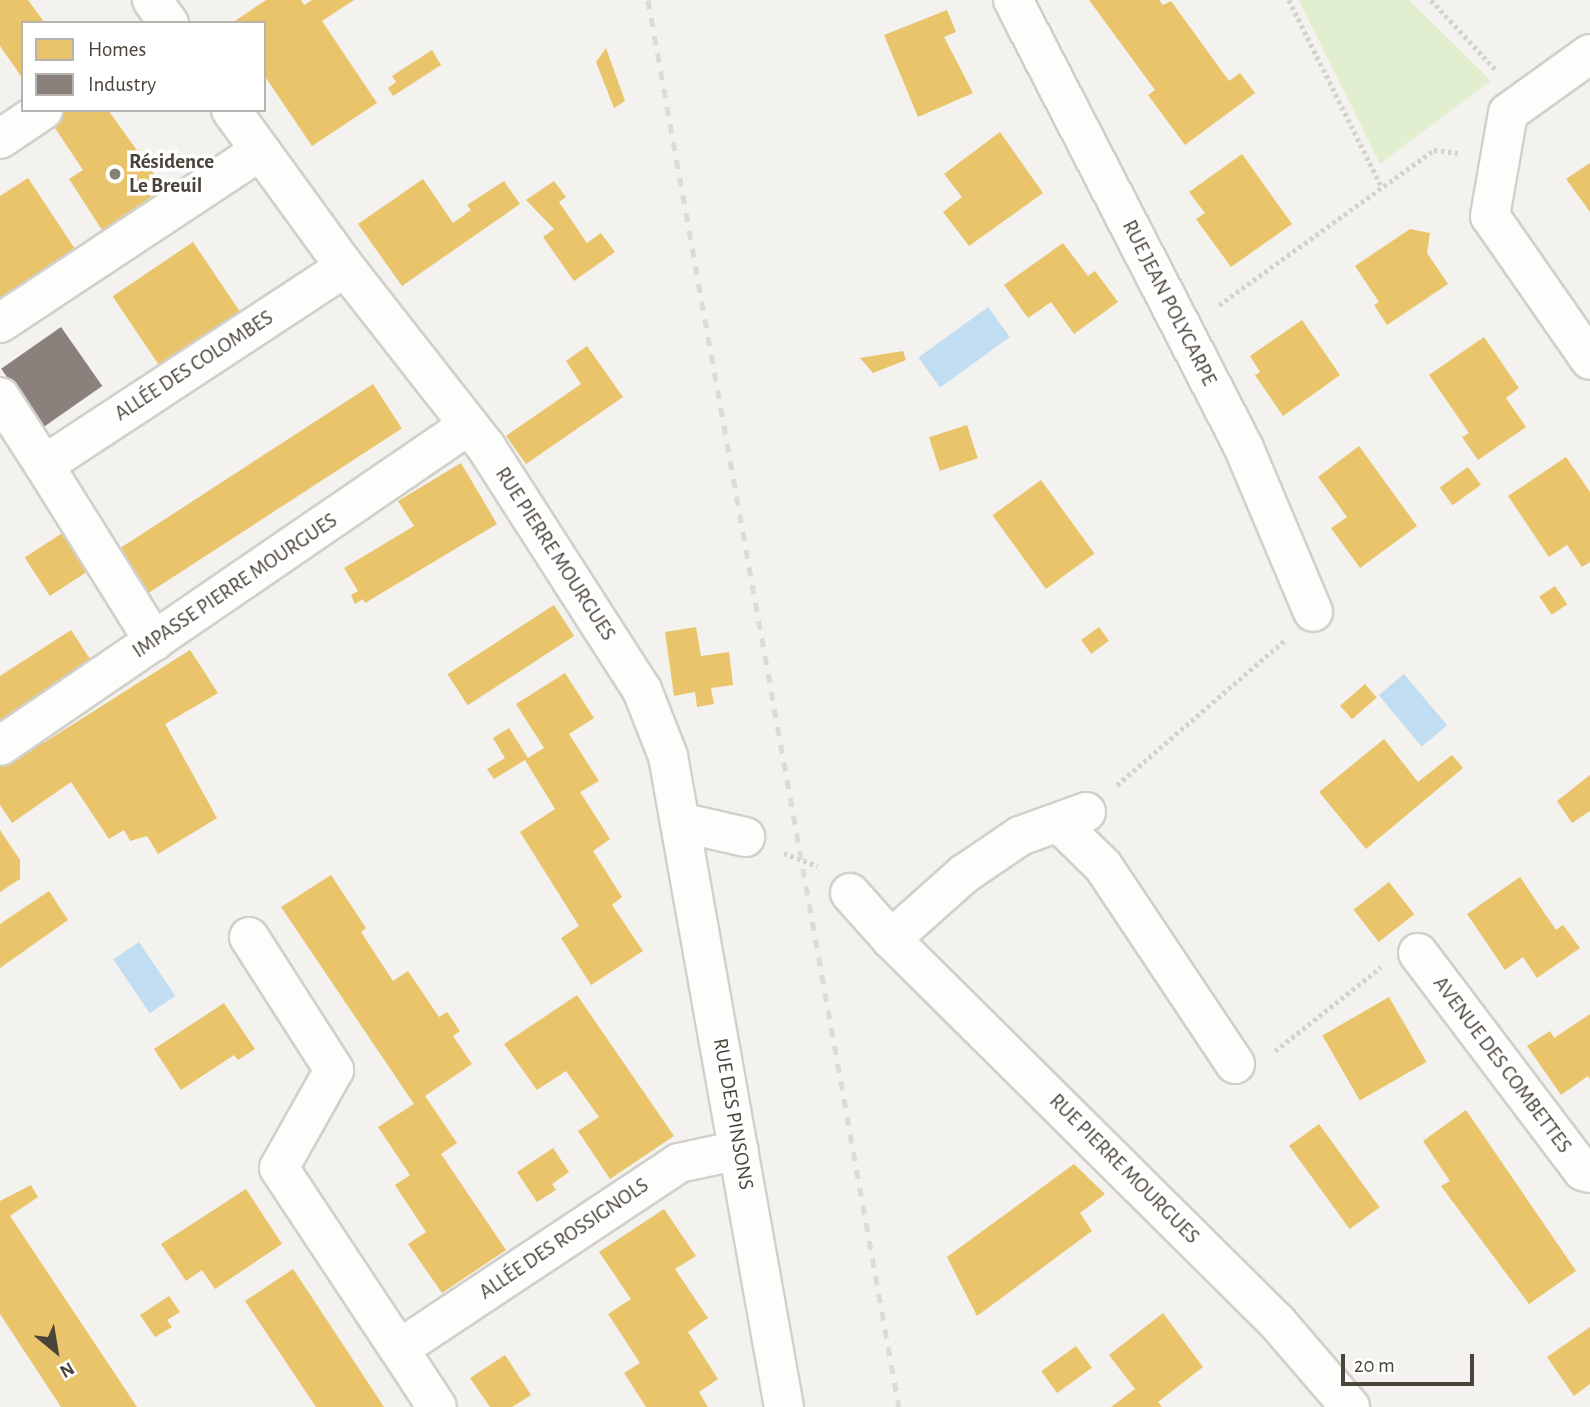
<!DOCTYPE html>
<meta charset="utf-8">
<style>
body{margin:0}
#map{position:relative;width:1590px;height:1407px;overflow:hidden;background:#f4f2ee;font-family:"Alegreya Sans",sans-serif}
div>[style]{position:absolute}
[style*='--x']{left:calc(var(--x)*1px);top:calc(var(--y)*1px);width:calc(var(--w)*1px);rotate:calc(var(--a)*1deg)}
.green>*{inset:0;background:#e1eecf}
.water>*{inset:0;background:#c0ddf1;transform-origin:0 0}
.homes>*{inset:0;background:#e9c46a;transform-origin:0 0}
.industry>*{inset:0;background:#8a817c;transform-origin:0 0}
.path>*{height:4.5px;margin-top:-2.25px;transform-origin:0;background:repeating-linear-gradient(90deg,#d3d2cc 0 3.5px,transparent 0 7px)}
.roads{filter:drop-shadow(2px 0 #d2d0cb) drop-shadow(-2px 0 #d2d0cb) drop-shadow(0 2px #d2d0cb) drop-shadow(0 -2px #d2d0cb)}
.street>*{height:38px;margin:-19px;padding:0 19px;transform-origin:19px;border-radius:19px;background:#fdfdfc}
.rail>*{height:5px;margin-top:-2.5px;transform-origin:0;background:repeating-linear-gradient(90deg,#dbdbda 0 9px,transparent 0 18px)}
.dots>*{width:19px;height:19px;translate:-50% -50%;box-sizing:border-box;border:4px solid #fff;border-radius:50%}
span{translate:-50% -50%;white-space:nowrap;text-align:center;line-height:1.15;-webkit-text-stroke:7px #fff;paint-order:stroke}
.poi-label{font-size:21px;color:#4b4439;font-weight:700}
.left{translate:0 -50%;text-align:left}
.street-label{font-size:21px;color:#4b4439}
.legend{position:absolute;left:21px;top:21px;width:245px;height:91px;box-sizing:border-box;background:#fff;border:2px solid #b7b4b0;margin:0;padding:9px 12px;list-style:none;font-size:21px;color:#4b4439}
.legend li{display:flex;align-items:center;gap:14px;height:35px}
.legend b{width:35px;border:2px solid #b7b4b0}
.north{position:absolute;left:21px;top:1316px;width:70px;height:70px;-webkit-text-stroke:5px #fff;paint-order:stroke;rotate:150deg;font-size:19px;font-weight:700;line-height:28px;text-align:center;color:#4b4439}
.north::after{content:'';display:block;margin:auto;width:24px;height:32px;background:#4b4439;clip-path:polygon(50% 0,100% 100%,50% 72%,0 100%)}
.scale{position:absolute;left:1341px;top:1354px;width:133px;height:32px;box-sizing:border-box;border:4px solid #4b4439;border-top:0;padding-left:9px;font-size:21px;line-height:24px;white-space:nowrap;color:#4b4439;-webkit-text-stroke:5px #fff;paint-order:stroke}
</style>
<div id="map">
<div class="green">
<div style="clip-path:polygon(1299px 0,1409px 0,1491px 81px,1380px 164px)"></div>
</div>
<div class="water">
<div style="left:988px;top:307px;width:37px;height:86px;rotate:54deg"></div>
<div style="left:1404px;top:674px;width:67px;height:33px;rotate:50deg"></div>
<div style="left:139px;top:942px;width:65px;height:31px;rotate:56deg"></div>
</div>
<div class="homes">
<div style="clip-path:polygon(0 0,28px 0,45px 23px,23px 23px,23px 79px,0 46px)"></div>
<div style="clip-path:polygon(266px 0,301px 0,304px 5px,312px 0,354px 0,322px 21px,377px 103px,312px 146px,264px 75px,264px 23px,232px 23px)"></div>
<div style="clip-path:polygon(1089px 0,1159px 0,1163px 5px,1171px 1px,1229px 81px,1240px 73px,1255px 93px,1185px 145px,1148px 95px,1155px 90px)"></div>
<div style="clip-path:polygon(947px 10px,956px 32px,944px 37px,973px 93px,918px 117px,884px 35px)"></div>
<div style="clip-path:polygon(606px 48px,625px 101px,614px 108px,596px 62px)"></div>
<div style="clip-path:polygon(432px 50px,441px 65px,393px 96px,388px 88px,396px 82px,392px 76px)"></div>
<div style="clip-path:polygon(43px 110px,108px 110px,164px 188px,102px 230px,69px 179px,83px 170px)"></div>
<div style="clip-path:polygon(1000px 132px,1043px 193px,969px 246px,943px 212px,962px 197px,944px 174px)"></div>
<div style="clip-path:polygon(1242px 154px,1292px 224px,1231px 267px,1196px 219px,1205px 213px,1189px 192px)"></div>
<div style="clip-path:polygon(1590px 163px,1590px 212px,1566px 179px)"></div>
<div style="clip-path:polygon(28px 178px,75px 249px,0 299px,0 196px)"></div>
<div style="clip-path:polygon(423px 179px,453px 223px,471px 210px,467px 205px,504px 181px,520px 204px,402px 286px,358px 224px)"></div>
<div style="clip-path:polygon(554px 181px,566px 197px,559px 202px,587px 243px,601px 233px,615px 252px,574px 281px,543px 237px,554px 229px,526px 200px)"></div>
<div style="clip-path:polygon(1410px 229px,1430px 233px,1427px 253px,1448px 284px,1387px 325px,1374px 305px,1379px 302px,1355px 266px)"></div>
<div style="left:193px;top:242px;width:85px;height:97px;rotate:56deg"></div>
<div style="clip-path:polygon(1063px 243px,1088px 276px,1095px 271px,1118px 302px,1074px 334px,1051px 302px,1028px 318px,1004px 285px)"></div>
<div style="clip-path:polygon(1302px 320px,1340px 375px,1283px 416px,1255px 375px,1260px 372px,1250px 356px)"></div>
<div style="clip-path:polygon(1484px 337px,1519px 388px,1506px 398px,1526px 427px,1478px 460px,1462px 437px,1469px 433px,1429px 375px)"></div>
<div style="clip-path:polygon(587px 346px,623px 397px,526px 464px,506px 436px,581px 384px,566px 361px)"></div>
<div style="clip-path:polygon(903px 351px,906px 360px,873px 373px,860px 358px)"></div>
<div style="left:373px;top:384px;width:53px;height:305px;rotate:57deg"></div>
<div style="left:967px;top:425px;width:35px;height:40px;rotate:72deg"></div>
<div style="clip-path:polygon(1359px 446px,1417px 526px,1360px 568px,1331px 528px,1347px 517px,1318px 477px)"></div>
<div style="clip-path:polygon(1566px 457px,1590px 492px,1590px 562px,1582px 567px,1567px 545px,1549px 557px,1508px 496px)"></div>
<div style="clip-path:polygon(461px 463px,497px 524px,365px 603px,363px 599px,355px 604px,351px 595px,358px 591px,344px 568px,414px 526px,398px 501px)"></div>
<div style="left:1468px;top:467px;width:22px;height:35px;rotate:54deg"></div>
<div style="left:1041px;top:480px;width:91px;height:60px;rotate:54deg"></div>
<div style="left:70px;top:528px;width:46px;height:54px;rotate:57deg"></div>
<div style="left:1555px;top:586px;width:22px;height:19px;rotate:56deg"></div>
<div style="left:554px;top:605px;width:37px;height:127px;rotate:57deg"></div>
<div style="clip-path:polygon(696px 627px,701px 656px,729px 652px,733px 685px,711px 688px,714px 704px,697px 707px,695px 692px,674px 696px,665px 632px)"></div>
<div style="left:1099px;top:627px;width:17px;height:22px;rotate:54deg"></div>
<div style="clip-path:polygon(71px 630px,92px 662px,0 727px,0 676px)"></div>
<div style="clip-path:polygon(190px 650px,218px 693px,165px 724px,217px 818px,158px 854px,147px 836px,130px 841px,124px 830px,109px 839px,71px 782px,12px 823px,0 805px,0 759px,37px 731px,45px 742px)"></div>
<div style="clip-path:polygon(565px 673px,594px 718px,569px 734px,599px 781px,580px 792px,610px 839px,593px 851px,622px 897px,612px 905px,643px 951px,591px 985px,561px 938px,579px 926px,520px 832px,555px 809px,525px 760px,494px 779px,487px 769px,505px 758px,493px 738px,509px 728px,528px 758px,544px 748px,516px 704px)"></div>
<div style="left:1365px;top:684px;width:18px;height:33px;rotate:49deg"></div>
<div style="clip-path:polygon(1384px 739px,1418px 782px,1452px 755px,1463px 768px,1366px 849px,1319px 792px)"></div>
<div style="clip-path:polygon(1590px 775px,1590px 811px,1572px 823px,1557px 801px)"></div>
<div style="clip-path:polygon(0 830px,20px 860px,20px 879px,0 892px)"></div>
<div style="clip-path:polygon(331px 875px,366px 928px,361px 932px,393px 981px,408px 971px,439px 1017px,447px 1012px,460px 1031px,453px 1036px,472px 1064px,425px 1096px,457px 1143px,441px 1154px,506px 1250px,442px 1293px,408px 1244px,426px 1232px,395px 1185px,410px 1175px,378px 1127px,414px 1104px,281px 907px)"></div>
<div style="clip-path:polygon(1520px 877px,1556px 930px,1563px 925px,1580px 948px,1537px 978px,1523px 957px,1505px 970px,1467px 914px)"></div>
<div style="left:1389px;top:882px;width:41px;height:45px;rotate:52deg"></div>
<div style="clip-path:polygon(49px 891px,68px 920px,0 968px,0 924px)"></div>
<div style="clip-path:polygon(577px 995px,674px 1136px,610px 1179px,578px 1131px,599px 1117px,566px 1071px,537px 1090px,504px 1044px)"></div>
<div style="left:1389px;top:997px;width:75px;height:77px;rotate:60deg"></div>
<div style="clip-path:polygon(224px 1003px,255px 1049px,238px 1060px,234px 1055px,181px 1090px,154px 1049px)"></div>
<div style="clip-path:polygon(1590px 1014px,1590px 1079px,1588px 1076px,1561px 1095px,1527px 1046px,1550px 1031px,1554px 1038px)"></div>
<div style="clip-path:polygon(1466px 1110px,1576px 1271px,1529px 1304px,1441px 1186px,1450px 1181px,1423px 1141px)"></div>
<div style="left:1319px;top:1124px;width:103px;height:37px;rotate:54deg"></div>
<div style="clip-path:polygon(553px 1148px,569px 1172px,552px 1184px,556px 1190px,537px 1202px,517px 1172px)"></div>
<div style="clip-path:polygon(1074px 1164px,1105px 1194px,1080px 1213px,1092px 1231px,977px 1316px,947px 1257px)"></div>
<div style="clip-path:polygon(31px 1185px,38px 1197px,10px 1216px,137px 1407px,61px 1407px,0 1314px,0 1201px)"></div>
<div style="clip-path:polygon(246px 1189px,282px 1244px,215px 1289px,202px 1270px,186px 1281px,161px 1244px)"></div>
<div style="clip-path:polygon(664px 1209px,696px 1256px,675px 1269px,708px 1318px,688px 1332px,718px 1379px,699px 1392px,708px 1407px,646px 1407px,624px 1373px,640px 1363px,608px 1314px,631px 1299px,599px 1252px)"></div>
<div style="clip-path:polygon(293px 1269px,311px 1296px,384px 1407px,316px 1407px,245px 1301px)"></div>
<div style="clip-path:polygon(169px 1296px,180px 1312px,167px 1320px,172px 1327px,155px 1337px,140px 1315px)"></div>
<div style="clip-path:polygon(1163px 1313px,1203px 1367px,1158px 1402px,1162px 1407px,1111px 1407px,1135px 1389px,1109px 1355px)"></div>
<div style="clip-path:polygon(1590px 1327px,1590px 1384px,1574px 1396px,1547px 1357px)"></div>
<div style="left:1076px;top:1346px;width:27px;height:43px;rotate:54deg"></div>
<div style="clip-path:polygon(505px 1355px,531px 1395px,512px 1407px,490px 1407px,470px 1378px)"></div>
</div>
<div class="industry">
<div style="left:61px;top:327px;width:72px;height:73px;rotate:55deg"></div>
</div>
<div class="path">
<div style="--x:1289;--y:0;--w:209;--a:63.6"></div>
<div style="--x:1431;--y:0;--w:97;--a:47.1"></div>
<div style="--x:1219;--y:305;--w:265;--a:-35.8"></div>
<div style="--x:1434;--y:150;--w:24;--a:7"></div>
<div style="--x:1117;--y:785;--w:222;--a:-40.8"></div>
<div style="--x:784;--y:853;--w:36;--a:21"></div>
<div style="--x:1275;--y:1051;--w:135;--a:-38.4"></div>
</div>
<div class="roads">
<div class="street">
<div style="--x:152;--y:0;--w:29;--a:54"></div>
<div style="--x:1013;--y:0;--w:502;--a:62.72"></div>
<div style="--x:1243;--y:446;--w:180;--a:67.1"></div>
<div style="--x:1590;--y:54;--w:101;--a:144.3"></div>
<div style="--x:1508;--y:113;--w:105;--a:99.9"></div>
<div style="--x:1490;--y:216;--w:175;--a:55.2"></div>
<div style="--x:231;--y:110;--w:194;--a:54"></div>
<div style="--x:345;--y:267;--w:229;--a:51.9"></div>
<div style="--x:486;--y:447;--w:289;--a:57.3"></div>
<div style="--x:642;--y:690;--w:71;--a:68.5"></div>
<div style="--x:668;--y:756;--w:661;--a:79.9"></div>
<div style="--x:0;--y:139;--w:52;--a:-34"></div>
<div style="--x:0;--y:323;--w:312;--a:-33.5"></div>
<div style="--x:0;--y:397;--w:81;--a:57.1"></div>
<div style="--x:44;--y:465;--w:360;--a:-33.3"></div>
<div style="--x:44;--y:465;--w:208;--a:58"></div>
<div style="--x:0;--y:746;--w:568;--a:-34.39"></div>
<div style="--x:1086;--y:812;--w:70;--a:160"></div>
<div style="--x:1020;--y:836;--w:68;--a:145.8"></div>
<div style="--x:964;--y:874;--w:98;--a:138.3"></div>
<div style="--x:891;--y:939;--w:544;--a:44.78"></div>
<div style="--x:1277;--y:1322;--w:112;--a:49.3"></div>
<div style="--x:680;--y:822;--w:67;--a:13"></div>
<div style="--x:1061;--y:825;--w:59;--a:44.3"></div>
<div style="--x:1103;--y:866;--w:238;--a:56.3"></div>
<div style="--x:850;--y:893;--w:62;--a:48.3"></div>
<div style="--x:249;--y:937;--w:158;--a:57.4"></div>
<div style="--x:334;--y:1070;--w:112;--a:119.3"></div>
<div style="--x:279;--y:1168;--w:217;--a:56.5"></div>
<div style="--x:399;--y:1349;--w:336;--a:-33.6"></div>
<div style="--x:679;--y:1163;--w:61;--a:-12.2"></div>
<div style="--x:1418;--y:953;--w:273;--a:52.9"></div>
<div style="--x:1583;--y:1171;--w:7;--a:16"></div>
<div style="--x:399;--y:1349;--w:69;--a:56.8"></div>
</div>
</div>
<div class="rail">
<div style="--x:648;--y:0;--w:1429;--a:79.89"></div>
</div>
<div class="dots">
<div style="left:115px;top:174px;background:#868178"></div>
</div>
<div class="poi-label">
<span class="left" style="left:129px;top:174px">Résidence<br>Le Breuil</span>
</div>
<div class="street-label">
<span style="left:1169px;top:303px;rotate:63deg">RUE JEAN POLYCARPE</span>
<span style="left:194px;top:366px;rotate:-33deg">ALLÉE DES COLOMBES</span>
<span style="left:555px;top:554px;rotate:57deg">RUE PIERRE MOURGUES</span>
<span style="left:235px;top:586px;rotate:-34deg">IMPASSE PIERRE MOURGUES</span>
<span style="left:1502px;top:1065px;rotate:53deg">AVENUE DES COMBETTES</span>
<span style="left:733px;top:1114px;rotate:80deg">RUE DES PINSONS</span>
<span style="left:1124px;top:1169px;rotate:45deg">RUE PIERRE MOURGUES</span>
<span style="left:564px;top:1239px;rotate:-34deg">ALLÉE DES ROSSIGNOLS</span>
</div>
<ul class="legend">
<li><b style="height:19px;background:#e9c46a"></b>Homes</li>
<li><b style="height:19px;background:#8a817c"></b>Industry</li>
</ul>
<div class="north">N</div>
<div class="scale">20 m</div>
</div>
